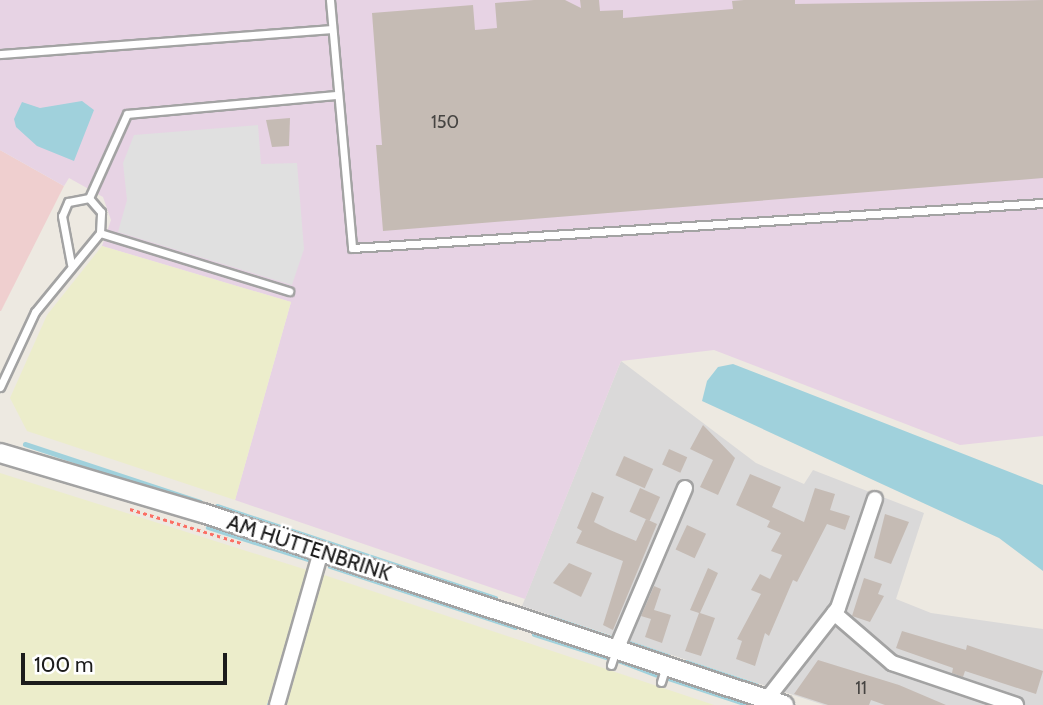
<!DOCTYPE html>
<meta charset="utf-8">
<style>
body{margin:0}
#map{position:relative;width:1043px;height:705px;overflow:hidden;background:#ede9e1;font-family:Cabin,sans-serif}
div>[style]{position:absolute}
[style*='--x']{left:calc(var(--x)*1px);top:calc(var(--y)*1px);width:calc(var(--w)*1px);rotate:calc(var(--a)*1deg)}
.residential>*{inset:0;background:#dad9d9}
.commercial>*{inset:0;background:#efcfcf}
.industrial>*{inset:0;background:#e7d3e4}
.farmland>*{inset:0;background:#ecedcb}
.parking>*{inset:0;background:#e0e0e0}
.water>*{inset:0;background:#a0d1dc}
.stream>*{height:4.5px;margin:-2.25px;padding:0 2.25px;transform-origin:2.25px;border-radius:2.25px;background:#a0d1dc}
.building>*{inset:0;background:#c5bbb4;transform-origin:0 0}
.path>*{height:2.5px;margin-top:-1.25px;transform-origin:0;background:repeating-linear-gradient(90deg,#fb6f65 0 3.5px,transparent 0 7px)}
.roads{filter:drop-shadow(2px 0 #a3a3a3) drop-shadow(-2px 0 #a3a3a3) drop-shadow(0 2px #a3a3a3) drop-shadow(0 -2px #a3a3a3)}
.service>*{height:7px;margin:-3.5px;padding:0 3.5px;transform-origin:3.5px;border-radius:3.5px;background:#fff}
.minor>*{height:14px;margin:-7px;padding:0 7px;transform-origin:7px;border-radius:7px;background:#fff}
.tertiary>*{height:18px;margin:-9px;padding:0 9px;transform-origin:9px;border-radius:9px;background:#fff}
span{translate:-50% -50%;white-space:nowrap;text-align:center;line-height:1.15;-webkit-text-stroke:5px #fff;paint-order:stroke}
.number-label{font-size:18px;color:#464442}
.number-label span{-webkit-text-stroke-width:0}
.street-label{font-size:21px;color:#1c1c1c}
.scale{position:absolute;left:21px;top:653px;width:206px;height:32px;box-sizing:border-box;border:4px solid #1c1c1c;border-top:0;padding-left:9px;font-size:21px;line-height:24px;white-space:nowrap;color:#1c1c1c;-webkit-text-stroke:5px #fff;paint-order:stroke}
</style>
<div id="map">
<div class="residential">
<div style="clip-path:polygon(621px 361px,756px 463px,804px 484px,813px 470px,924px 513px,896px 599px,931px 613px,1043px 629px,1043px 705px,824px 705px,522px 606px)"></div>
</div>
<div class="commercial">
<div style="clip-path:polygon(0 150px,64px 186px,1px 311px,0 311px)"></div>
</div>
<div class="industrial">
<div style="clip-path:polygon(0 0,1043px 0,1043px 436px,960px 445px,714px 350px,621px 361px,525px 599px,235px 500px,291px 302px,102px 246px,111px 220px,103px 197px,69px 178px,64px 186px,0 150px)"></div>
</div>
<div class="farmland">
<div style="clip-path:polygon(102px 246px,291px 302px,235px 500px,27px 431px,10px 398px,47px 315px)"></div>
<div style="clip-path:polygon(0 473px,307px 570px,267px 705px,0 705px)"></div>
<div style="clip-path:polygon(324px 575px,714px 705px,285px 705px)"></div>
</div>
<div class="parking">
<div style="clip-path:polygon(258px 125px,261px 164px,297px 163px,304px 249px,292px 285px,118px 232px,127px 200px,123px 163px,134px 135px)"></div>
</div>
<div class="water">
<div style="clip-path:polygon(82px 101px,94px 110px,74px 161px,37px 146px,16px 127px,14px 119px,22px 102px,40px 108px)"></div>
<div style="clip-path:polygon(733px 364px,1043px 485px,1043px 571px,999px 538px,702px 401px,707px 381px,718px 367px)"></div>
</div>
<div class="stream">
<div style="--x:25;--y:444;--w:184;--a:18.3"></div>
<div style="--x:217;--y:506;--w:293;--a:18.3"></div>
<div style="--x:208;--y:527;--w:105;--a:17.7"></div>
<div style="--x:330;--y:566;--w:195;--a:18.2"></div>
<div style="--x:549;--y:617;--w:65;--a:18.7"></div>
<div style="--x:534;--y:634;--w:79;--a:17.7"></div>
<div style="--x:629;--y:643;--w:41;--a:18.4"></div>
<div style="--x:618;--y:660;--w:40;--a:21"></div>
<div style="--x:686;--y:662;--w:74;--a:18.2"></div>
<div style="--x:668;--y:678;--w:86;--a:18.2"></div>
<div style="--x:269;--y:705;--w:9;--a:-69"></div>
</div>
<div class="building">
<div style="clip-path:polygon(534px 0,565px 0,581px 8px,580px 0,599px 0,600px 11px,623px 10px,623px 18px,733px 9px,732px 1px,744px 0,795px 0,795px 4px,1043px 0,1043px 178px,383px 231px,376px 145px,382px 145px,372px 13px,473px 5px,475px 30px,497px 28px,495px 3px)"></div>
<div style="clip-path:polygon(290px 118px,289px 146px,272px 147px,266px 120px)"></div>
<div style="clip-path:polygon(703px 425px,735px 458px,718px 495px,700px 487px,713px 460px,690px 449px)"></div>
<div style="left:669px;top:449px;width:20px;height:17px;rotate:24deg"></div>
<div style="left:624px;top:456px;width:32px;height:21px;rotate:24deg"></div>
<div style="clip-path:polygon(750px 474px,781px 487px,772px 507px,804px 522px,815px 488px,835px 494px,830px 510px,850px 516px,845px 530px,827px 524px,797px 582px,793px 580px,769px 636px,765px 633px,755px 666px,736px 659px,742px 641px,737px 639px,761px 594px,751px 590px,760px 574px,770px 579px,782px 555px,771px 551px,781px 533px,767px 527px,770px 521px,736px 505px)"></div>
<div style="left:640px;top:488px;width:22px;height:26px;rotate:24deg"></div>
<div style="clip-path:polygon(592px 492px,604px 497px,594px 522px,610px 530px,636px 541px,646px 519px,657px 524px,613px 630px,603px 625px,623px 561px,576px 543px,582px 531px,577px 528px)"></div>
<div style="clip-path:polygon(885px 514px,909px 522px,891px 564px,874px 558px)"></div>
<div style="left:687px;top:525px;width:21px;height:27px;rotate:25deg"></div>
<div style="clip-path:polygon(569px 563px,592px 573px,581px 597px,553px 583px)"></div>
<div style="clip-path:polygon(708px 568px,718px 573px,700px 613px,715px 618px,701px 656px,685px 651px,699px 613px,690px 610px)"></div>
<div style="clip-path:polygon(864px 578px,882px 584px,878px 594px,884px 596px,870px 622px,852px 616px)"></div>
<div style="clip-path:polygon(654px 586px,661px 589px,654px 610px,671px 615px,662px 643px,645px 637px,651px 619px,641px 616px)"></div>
<div style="clip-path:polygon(902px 631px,966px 650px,967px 645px,1043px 671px,1036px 694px,965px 671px,963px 677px,952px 673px,953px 668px,896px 648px)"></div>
<div style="clip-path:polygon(818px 660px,899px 685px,946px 705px,885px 705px,871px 700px,869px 705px,828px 705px,794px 694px)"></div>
</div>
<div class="path">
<div style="--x:130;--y:509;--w:116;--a:17"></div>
</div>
<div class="roads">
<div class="service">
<div style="--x:330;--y:0;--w:249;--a:84.9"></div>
<div style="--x:352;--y:248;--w:692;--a:-3.73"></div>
<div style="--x:0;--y:54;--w:333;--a:-4.3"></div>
<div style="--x:89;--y:198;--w:92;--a:-65.7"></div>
<div style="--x:127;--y:114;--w:209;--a:-5.2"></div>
<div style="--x:100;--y:233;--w:198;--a:17.1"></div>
<div style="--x:0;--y:387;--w:83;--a:-65"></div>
<div style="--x:35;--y:312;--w:102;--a:-50.6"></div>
<div style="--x:100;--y:233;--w:21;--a:-87"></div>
<div style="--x:101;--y:212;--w:18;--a:-131"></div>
<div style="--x:89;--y:198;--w:21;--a:169"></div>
<div style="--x:68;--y:202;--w:15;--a:113"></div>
<div style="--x:62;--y:216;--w:49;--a:79.4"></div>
<div style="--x:611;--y:665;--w:16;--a:-72"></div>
<div style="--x:661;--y:682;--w:17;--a:-73"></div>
</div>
<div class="minor">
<div style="--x:834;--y:613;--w:77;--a:40.8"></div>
<div style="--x:892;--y:663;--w:131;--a:18.7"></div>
<div style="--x:616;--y:650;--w:176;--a:-66.9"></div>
<div style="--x:767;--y:699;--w:115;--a:-52"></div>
<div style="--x:838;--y:608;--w:115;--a:-71.3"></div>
<div style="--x:277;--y:705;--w:159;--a:-74"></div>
</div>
<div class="tertiary">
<div style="--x:0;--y:453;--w:212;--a:16.5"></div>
<div style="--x:203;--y:513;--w:612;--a:18.29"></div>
</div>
</div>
<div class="number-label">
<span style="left:445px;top:122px">150</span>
<span style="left:861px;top:688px">11</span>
</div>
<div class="street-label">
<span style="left:309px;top:548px;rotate:18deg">AM HÜTTENBRINK</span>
</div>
<div class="scale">100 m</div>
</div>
